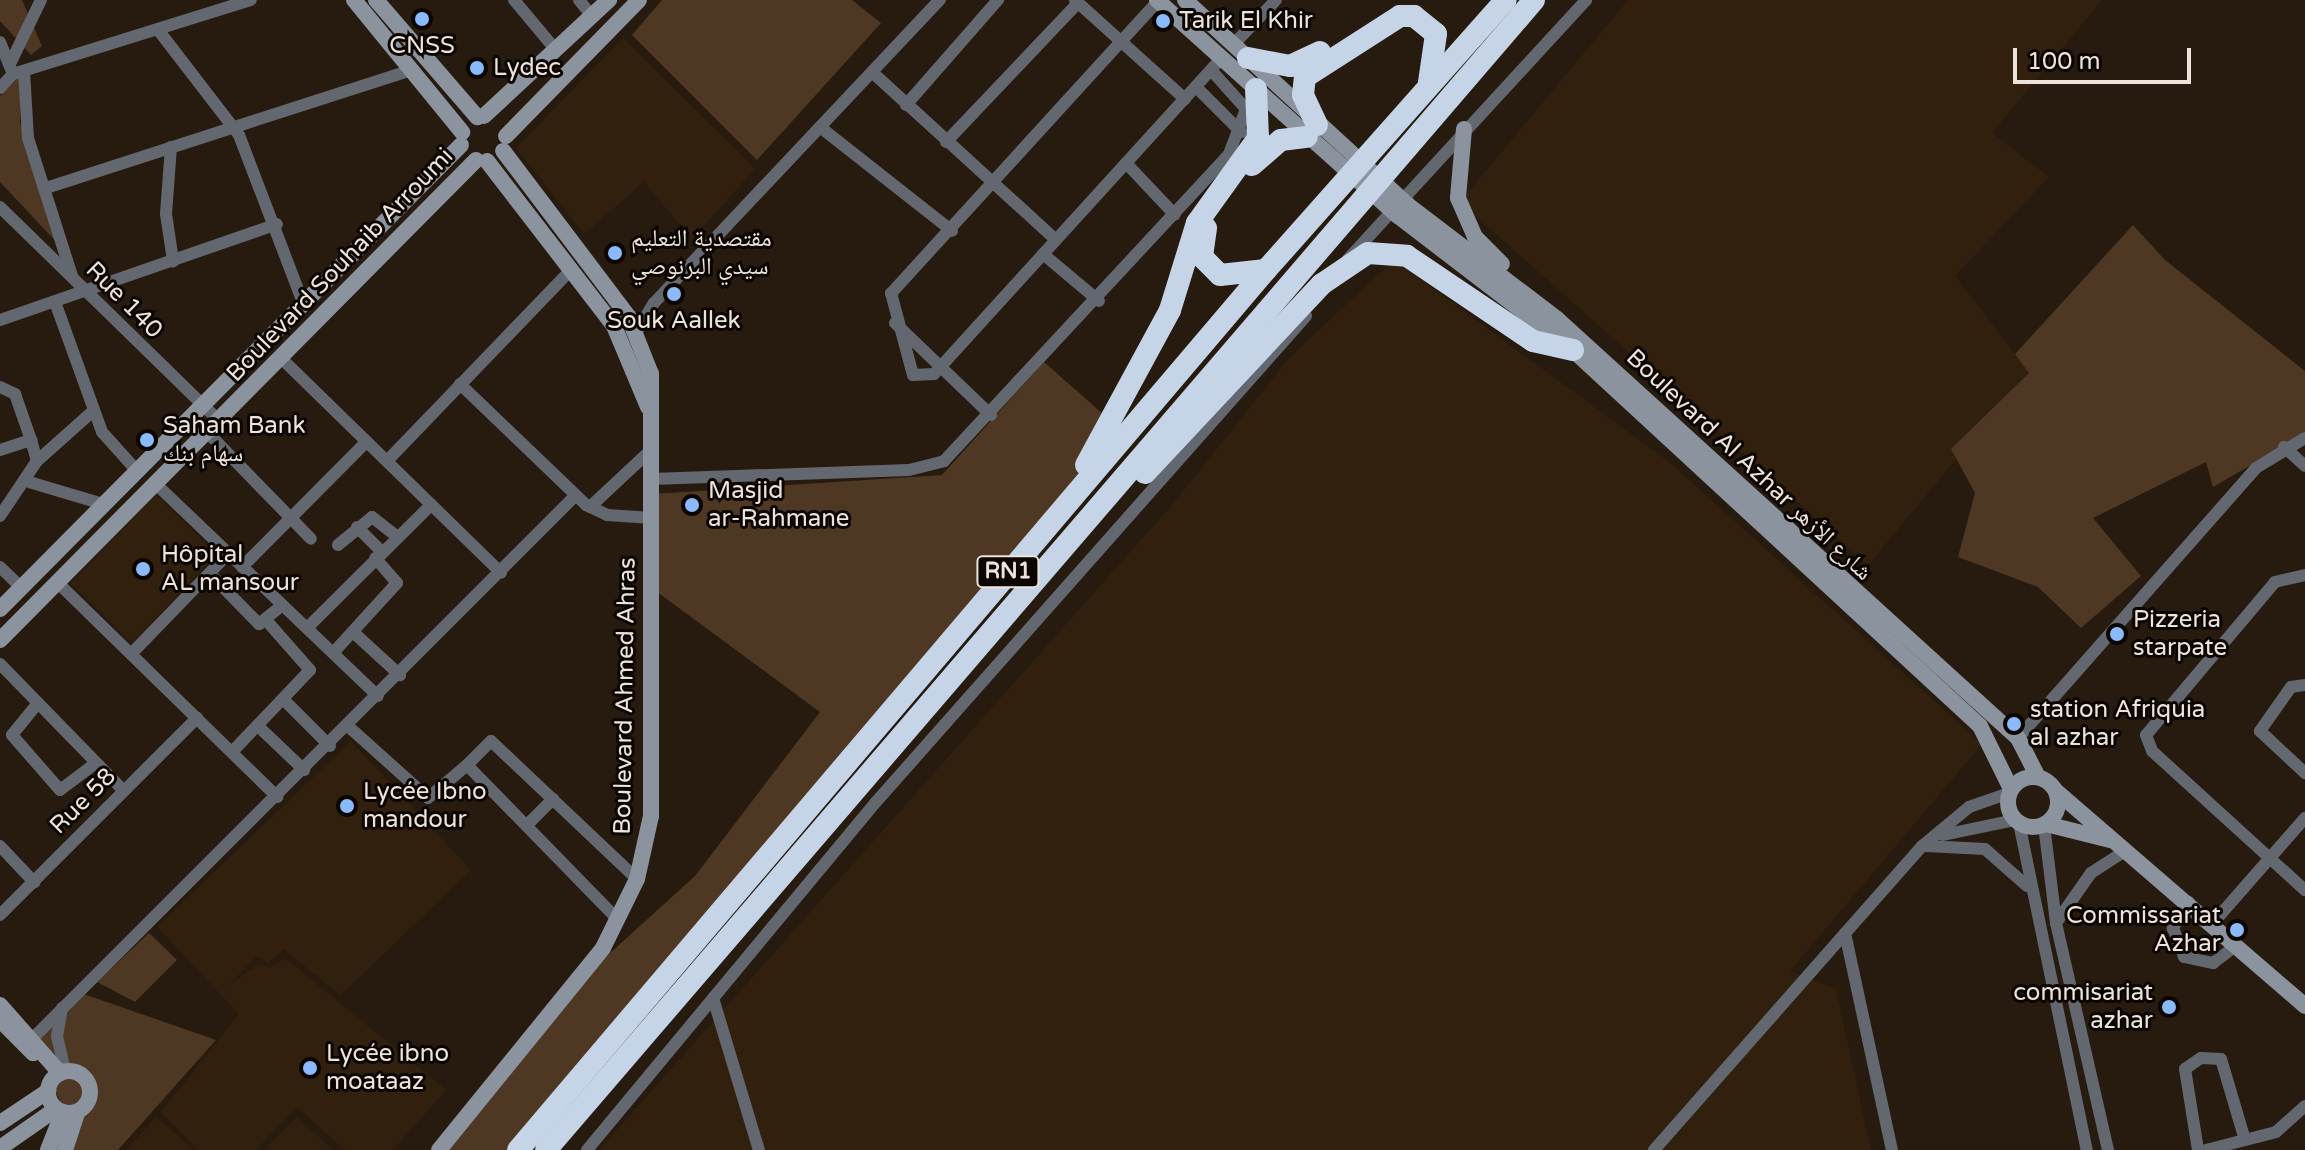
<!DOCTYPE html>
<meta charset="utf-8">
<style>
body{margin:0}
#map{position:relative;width:2305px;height:1150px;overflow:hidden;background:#271a0e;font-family:"Varela Round","Noto Naskh Arabic",sans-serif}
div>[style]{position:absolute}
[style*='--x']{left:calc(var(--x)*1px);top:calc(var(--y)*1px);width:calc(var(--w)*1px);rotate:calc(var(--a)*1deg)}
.built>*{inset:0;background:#32200f;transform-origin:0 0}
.green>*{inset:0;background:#4e3824}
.street>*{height:12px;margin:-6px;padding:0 6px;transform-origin:6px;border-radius:6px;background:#636870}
.secondary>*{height:16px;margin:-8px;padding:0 8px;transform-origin:8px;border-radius:8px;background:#8b939f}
.secondary>.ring{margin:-8px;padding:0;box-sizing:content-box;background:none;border:16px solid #8b939f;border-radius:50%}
.highway>*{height:22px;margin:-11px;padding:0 11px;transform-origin:11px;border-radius:11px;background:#c6d4e7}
.dots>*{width:22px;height:22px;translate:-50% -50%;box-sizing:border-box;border:4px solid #0c0603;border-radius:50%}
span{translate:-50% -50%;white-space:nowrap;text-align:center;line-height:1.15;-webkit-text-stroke:6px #0c0603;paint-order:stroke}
.shield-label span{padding:2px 6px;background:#0c0603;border:2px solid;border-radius:6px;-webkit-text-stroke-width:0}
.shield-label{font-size:22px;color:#ede3db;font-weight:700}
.poi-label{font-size:24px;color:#ede3db}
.left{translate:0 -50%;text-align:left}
.right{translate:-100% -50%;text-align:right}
.street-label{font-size:24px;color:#ede3db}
.scale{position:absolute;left:2013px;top:48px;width:178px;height:36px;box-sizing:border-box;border:4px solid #ede3db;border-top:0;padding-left:10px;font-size:24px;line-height:28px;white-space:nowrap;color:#ede3db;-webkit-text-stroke:6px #0c0603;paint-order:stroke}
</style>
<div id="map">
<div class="built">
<div style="clip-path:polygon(1628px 0,2102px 0,1992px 133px,2049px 177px,1955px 276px,2029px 372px,1868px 565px,1460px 202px)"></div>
<div style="clip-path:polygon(623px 38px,755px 169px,692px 239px,644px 182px,584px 234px,516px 148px)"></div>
<div style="clip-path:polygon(1394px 260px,1668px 461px,1982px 744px,1790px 971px,1836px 989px,1871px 1150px,599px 1150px,1172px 505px,1291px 356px)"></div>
<div style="left:156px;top:495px;width:85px;height:123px;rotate:44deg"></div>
<div style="clip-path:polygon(351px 741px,471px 870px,341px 995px,284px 950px,268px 963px,257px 956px,226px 988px,258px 964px,271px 968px,285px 958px,446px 1090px,393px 1150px,345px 1150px,297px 1107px,256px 1150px,198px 1150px,161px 1112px,239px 1014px,157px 927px)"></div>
<div style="clip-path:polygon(156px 1117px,194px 1150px,126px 1150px)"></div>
<div style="clip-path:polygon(297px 1117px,333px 1150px,264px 1150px)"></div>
</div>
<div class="green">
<div style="clip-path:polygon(0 0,22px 0,42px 46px,31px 55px,0 21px)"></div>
<div style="clip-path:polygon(662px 0,852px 0,881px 23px,757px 160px,632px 35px)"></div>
<div style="clip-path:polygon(20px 76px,20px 123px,62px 248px,0 182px,0 96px)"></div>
<div style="clip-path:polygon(2133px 225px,2165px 260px,2305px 371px,2305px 434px,2213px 487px,2206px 462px,2093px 518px,2141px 576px,2081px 628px,2038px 587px,1958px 557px,1975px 493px,1951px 449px,2029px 373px,2015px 354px)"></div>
<div style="clip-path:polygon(1044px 362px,1111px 421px,1084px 469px,518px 1150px,440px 1150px,586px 975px,695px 876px,820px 712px,653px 589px,653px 494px,942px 475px)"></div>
<div style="clip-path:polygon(149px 933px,177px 960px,135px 1002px,97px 982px)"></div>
<div style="clip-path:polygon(78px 992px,216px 1040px,118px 1150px,66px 1150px,71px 1128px,33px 1036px)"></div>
</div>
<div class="street">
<div style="--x:514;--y:0;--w:65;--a:50"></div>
<div style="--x:579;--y:0;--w:21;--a:51"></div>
<div style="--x:1075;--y:0;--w:148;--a:42"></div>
<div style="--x:1158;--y:1;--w:396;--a:132.4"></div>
<div style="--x:891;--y:293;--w:85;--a:75"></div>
<div style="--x:913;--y:375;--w:21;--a:-3"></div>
<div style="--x:934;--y:374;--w:428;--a:-47.7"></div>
<div style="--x:159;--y:31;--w:131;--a:52.4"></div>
<div style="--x:239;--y:135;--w:182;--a:69.1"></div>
<div style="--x:0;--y:42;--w:35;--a:68"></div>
<div style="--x:13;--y:74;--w:19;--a:133"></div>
<div style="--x:1233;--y:45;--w:62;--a:-46.3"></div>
<div style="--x:10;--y:64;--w:71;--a:-64.2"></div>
<div style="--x:24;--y:71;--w:67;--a:86.6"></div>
<div style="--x:28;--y:138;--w:145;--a:72.3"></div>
<div style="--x:872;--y:72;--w:249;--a:42.4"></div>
<div style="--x:13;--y:74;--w:249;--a:-17.3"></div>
<div style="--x:1196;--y:87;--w:64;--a:45"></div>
<div style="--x:906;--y:105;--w:140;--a:-48.8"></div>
<div style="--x:820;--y:127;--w:168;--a:38.2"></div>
<div style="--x:946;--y:142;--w:192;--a:-46.5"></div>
<div style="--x:171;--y:147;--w:67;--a:94.3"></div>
<div style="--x:166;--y:214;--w:48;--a:81.5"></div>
<div style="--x:1126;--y:163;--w:71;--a:46.7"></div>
<div style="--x:46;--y:188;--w:385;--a:-17.9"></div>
<div style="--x:0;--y:207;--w:308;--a:44.3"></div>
<div style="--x:1043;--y:254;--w:73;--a:40"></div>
<div style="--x:1348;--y:259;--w:352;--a:-47.4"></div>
<div style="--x:55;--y:302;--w:138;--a:70.1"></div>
<div style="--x:102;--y:432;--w:54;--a:48"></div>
<div style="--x:0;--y:320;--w:293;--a:-19.1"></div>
<div style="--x:895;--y:323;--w:133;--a:43.8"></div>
<div style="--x:637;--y:331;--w:33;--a:-59"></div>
<div style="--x:654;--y:303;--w:417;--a:-46.7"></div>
<div style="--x:282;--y:359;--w:306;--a:44.3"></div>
<div style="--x:460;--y:384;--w:175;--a:43.8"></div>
<div style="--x:586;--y:505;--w:23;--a:25"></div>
<div style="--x:607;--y:515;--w:45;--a:3.8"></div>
<div style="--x:0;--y:387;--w:17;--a:25"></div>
<div style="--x:15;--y:394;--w:49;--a:70.8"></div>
<div style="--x:209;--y:434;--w:146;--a:45.8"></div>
<div style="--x:2284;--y:447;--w:28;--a:42"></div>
<div style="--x:0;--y:450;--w:33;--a:-18"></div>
<div style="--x:31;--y:440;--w:22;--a:74"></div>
<div style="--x:387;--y:461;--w:267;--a:-46.1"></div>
<div style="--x:652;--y:479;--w:257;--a:-2"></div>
<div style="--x:909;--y:470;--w:36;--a:-14"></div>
<div style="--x:944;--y:461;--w:419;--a:-47.1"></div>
<div style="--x:1229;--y:154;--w:48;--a:-69.3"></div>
<div style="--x:1246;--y:109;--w:52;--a:-131.9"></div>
<div style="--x:29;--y:482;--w:80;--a:16.6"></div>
<div style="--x:158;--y:486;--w:304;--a:43.7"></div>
<div style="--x:590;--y:507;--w:85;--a:-43.1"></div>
<div style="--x:0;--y:516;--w:66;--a:-56.1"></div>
<div style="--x:37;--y:461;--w:74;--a:-41.7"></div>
<div style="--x:357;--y:527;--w:35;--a:45"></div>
<div style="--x:338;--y:545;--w:44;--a:-39.5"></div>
<div style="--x:372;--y:517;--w:33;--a:38"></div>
<div style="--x:0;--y:567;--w:30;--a:44"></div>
<div style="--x:242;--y:567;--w:177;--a:-45.2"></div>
<div style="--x:211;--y:575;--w:69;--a:45.6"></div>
<div style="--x:259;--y:624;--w:28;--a:-39"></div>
<div style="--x:2305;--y:575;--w:31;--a:167"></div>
<div style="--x:2275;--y:582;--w:200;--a:130.1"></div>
<div style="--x:2146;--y:735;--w:17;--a:69"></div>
<div style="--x:2152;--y:751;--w:207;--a:42.3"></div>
<div style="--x:57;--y:582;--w:308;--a:44.3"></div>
<div style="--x:307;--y:628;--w:175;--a:-44.8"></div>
<div style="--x:353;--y:632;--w:64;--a:42.5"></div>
<div style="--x:132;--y:653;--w:138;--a:-45.9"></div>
<div style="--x:333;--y:653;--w:95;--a:-47.6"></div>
<div style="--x:397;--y:583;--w:33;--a:-131"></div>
<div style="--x:0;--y:664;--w:177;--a:45.7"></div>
<div style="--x:2305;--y:685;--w:14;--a:172"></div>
<div style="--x:2291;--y:687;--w:54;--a:125.2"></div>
<div style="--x:2260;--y:731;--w:62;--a:43"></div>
<div style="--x:284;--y:700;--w:65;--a:45"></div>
<div style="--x:38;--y:703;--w:41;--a:129.1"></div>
<div style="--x:12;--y:735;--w:73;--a:48.9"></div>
<div style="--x:60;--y:790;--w:45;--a:-36.9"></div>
<div style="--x:258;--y:726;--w:64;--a:43.7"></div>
<div style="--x:349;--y:727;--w:106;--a:41.9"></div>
<div style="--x:428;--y:798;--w:51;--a:-40.2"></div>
<div style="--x:467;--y:765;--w:216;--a:45.7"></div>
<div style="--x:2018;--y:738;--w:360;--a:-48.6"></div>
<div style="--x:2256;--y:468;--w:57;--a:-31.5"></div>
<div style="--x:232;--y:752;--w:113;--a:-46.4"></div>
<div style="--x:310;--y:670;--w:65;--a:-131.3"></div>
<div style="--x:467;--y:765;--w:34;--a:-45"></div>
<div style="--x:491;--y:741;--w:201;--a:43.4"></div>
<div style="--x:2019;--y:823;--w:334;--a:78.3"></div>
<div style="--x:527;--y:825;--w:37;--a:-45"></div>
<div style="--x:2044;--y:825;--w:99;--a:83"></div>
<div style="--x:2056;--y:923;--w:233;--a:77.1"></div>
<div style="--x:1943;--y:835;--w:74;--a:-11.8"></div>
<div style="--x:0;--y:846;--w:50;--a:46.6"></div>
<div style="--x:1926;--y:846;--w:59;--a:2.9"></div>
<div style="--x:1985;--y:849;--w:56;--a:41.4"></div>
<div style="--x:2189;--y:902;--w:31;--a:122"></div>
<div style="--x:2173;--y:928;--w:31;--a:69"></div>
<div style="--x:2184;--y:957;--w:30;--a:12"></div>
<div style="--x:2213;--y:963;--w:30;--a:-37"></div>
<div style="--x:0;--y:915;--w:279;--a:-45"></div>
<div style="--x:2056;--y:923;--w:61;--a:-55"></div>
<div style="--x:2091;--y:873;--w:40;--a:-32.9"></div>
<div style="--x:2213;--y:923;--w:140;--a:-48.8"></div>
<div style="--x:1845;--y:933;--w:222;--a:77.8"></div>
<div style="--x:713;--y:998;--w:159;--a:73.2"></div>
<div style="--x:62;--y:1008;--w:28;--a:100"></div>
<div style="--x:57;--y:1036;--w:36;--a:77"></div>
<div style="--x:26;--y:1045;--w:776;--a:-45"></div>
<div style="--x:587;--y:1150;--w:452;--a:-50.3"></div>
<div style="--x:876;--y:802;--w:649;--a:-48.5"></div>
<div style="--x:1654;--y:1150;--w:405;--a:-48.6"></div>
<div style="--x:1922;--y:846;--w:61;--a:-39.7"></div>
<div style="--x:1969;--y:807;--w:42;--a:-19.3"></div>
<div style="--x:2198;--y:1150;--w:82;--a:-99.1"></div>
<div style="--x:2185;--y:1069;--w:19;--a:-35"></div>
<div style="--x:2201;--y:1058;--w:20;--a:3"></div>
<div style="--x:2221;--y:1059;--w:84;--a:73.5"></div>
<div style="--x:2206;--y:1150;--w:72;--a:-14.4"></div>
<div style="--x:2276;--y:1132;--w:39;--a:-42"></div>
</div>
<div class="secondary">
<div style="--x:354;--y:0;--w:171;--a:50.7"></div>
<div style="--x:376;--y:0;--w:155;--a:49.2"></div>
<div style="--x:1157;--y:0;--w:324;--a:41.9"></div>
<div style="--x:1398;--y:216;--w:220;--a:37.4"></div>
<div style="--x:1573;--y:350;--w:554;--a:42.73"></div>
<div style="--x:1980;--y:726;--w:70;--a:63.8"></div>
<div style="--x:1185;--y:0;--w:303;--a:42.6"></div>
<div style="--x:1408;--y:205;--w:188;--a:37.4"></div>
<div style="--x:1557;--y:319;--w:623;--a:42.27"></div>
<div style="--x:2018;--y:738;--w:44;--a:62.9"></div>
<div style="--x:484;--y:116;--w:171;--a:-42.9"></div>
<div style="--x:1464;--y:129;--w:69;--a:95"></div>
<div style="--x:1458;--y:198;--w:43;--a:66.4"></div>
<div style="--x:1475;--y:237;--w:38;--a:45"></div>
<div style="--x:506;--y:136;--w:190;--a:-45.6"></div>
<div style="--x:487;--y:161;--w:208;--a:52.4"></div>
<div style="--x:614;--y:326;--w:88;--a:67.2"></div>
<div style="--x:0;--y:609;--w:654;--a:-45.19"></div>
<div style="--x:0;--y:640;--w:676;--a:-45.24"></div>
<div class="ring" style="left:2008px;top:777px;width:34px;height:34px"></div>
<div style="--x:2056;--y:791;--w:329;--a:40.8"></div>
<div style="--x:2046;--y:824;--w:66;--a:14"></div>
<div style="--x:0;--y:1005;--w:91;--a:48.6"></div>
<div style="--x:0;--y:1020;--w:47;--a:45"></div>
<div class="ring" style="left:48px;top:1071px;width:26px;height:26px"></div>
<div style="--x:0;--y:1123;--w:58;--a:-33.7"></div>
<div style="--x:0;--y:1148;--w:68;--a:-34.9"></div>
<div style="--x:48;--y:1150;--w:41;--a:-68.5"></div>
<div style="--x:65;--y:1150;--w:40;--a:-72"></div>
<div style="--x:439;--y:1150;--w:260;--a:-50.9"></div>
<div style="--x:603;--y:948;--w:77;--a:-63.8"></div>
<div style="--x:637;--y:879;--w:65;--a:-77.5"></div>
<div style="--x:651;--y:816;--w:442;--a:-90"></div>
<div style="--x:651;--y:374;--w:62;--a:-111.6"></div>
<div style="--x:628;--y:316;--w:207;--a:-127.1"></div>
</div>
<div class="highway">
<div style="--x:1248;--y:58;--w:43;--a:10.8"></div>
<div style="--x:1290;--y:66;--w:33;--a:-25"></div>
<div style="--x:1317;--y:125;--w:33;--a:-115"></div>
<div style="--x:1303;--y:95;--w:18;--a:-84"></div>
<div style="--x:1305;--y:77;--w:113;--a:-32.7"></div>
<div style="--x:1400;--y:16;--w:14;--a:0"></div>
<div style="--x:1414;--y:16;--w:28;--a:39"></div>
<div style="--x:1436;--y:34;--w:49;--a:98.3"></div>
<div style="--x:1252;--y:165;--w:38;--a:-41"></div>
<div style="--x:1281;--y:140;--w:26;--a:-7"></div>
<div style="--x:1206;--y:228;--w:29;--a:98"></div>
<div style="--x:1202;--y:257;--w:25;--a:45"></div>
<div style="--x:1220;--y:275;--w:46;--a:-6.2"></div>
<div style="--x:1086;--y:465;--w:176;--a:-61.5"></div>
<div style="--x:1170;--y:310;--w:91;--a:-72.8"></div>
<div style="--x:1197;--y:223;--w:105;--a:-54.3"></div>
<div style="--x:1258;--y:138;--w:49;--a:-92.3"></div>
<div style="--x:1145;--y:473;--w:259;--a:-46.9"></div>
<div style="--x:1322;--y:284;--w:55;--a:-34"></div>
<div style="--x:1368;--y:253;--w:39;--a:4"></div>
<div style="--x:1407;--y:256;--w:152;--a:34"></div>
<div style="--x:1533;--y:341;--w:41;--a:12.7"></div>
<div style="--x:518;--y:1150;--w:1155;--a:-49.64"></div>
<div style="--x:1266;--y:270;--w:361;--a:-48.4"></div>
<div style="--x:546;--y:1150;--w:1516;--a:-49.33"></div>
</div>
<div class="dots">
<div style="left:422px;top:19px;background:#8abafc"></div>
<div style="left:1163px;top:21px;background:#8abafc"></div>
<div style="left:477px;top:68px;background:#8abafc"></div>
<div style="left:615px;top:253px;background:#8abafc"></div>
<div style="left:674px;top:294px;background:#8abafc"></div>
<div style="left:147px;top:440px;background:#8abafc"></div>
<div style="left:692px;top:505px;background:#8abafc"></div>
<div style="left:143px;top:569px;background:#8abafc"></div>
<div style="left:2117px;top:634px;background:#8abafc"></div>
<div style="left:2014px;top:724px;background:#8abafc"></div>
<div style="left:347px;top:806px;background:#8abafc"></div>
<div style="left:2237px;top:930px;background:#8abafc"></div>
<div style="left:2169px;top:1007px;background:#8abafc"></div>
<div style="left:310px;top:1068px;background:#8abafc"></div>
</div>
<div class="shield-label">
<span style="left:1008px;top:572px">RN1</span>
</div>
<div class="poi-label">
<span class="left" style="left:1179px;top:21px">Tarik El Khir</span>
<span style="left:422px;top:46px">CNSS</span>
<span class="left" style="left:493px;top:68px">Lydec</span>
<span class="left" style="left:631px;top:253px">مقتصدية التعليم<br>سيدي البرنوصي</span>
<span style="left:674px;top:321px">Souk Aallek</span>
<span class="left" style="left:163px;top:440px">Saham Bank<br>سهام بنك</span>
<span class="left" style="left:708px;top:505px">Masjid<br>ar-Rahmane</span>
<span class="left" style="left:161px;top:569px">Hôpital<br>AL mansour</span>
<span class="left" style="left:2133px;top:634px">Pizzeria<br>starpate</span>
<span class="left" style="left:2030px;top:724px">station Afriquia<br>al azhar</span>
<span class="left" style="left:363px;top:806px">Lycée Ibno<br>mandour</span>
<span class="right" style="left:2221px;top:930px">Commissariat<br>Azhar</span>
<span class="right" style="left:2153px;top:1007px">commisariat<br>azhar</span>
<span class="left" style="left:326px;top:1068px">Lycée ibno<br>moataaz</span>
</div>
<div class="street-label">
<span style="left:340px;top:265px;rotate:-46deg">Boulevard Souhaib Arroumi</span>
<span style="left:124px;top:300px;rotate:45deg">Rue 140</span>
<span style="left:1749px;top:465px;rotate:43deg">Boulevard Al Azhar شارع الأزهر</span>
<span style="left:625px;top:696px;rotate:-89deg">Boulevard Ahmed Ahras</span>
<span style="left:83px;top:801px;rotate:-45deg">Rue 58</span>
</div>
<div class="scale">100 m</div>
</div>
